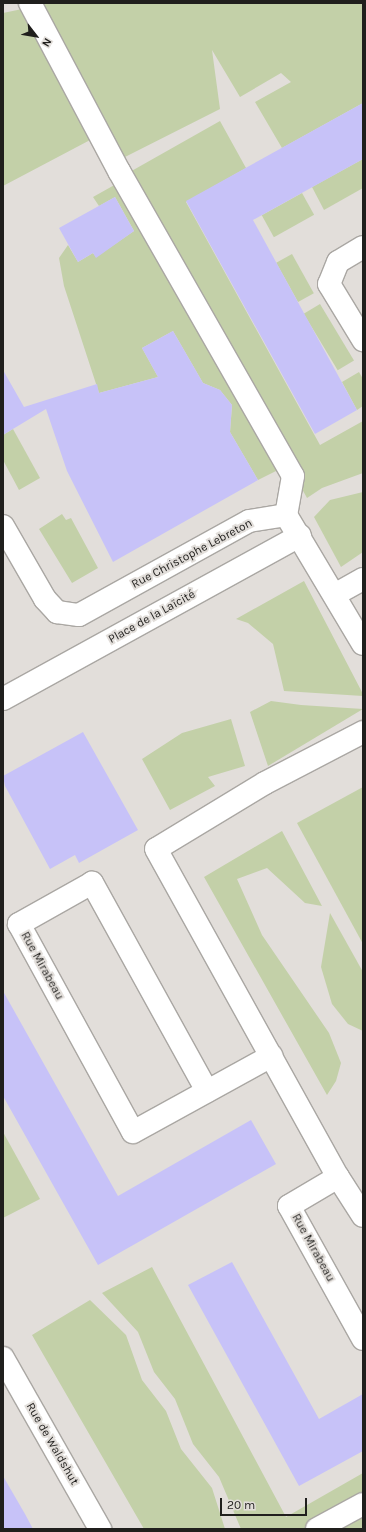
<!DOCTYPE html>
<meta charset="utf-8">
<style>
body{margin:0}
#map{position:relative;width:366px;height:1532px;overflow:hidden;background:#e2deda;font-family:Karla,sans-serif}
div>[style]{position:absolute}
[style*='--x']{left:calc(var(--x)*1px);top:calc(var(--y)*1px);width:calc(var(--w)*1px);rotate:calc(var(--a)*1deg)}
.green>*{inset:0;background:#c3d0a8;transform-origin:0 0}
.building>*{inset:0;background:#c7c2f8}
.roads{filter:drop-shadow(1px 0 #aaa7a3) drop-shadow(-1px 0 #aaa7a3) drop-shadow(0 1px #aaa7a3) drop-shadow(0 -1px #aaa7a3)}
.street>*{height:22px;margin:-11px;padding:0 11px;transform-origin:11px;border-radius:11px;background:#fff}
span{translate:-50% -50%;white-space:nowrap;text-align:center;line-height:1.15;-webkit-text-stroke:4px #e2deda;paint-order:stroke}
.street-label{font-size:12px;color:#201f1d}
.frame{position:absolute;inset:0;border:4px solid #201f1d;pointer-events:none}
.north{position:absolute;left:16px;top:16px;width:40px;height:40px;-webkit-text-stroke:3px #e2deda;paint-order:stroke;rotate:121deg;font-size:11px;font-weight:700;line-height:16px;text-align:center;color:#201f1d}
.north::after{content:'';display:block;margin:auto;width:14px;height:18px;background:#201f1d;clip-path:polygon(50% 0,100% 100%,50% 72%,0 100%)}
.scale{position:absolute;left:220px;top:1498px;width:87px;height:18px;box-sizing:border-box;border:2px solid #201f1d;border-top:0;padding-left:5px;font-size:12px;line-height:14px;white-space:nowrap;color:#201f1d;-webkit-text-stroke:3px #e2deda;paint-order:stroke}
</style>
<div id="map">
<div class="green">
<div style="clip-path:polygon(42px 3px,363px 3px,363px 103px,282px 148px,255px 102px,291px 82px,281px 73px,240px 97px,212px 50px,220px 109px,123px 158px)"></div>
<div style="clip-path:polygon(27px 8px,29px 25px,92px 139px,3px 186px,3px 13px)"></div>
<div style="clip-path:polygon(220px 121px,246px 168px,186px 202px,320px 445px,363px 421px,363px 473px,322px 488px,307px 498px,128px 173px)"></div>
<div style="clip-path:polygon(363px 159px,363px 188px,324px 210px,312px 187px)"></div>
<div style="clip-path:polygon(118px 183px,280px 469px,258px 480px,230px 432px,232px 405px,220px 390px,203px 383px,173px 331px,142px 348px,158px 377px,99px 393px,64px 286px,59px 258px,68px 245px,78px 262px,93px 253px,96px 257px,134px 231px,115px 197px,99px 206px,93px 197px)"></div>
<div style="left:302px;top:193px;width:25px;height:46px;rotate:61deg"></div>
<div style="left:292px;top:254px;width:45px;height:18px;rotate:61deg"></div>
<div style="left:320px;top:304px;width:66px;height:19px;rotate:59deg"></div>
<div style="clip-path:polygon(359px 372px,363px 379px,363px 406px,357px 410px,342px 382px)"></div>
<div style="clip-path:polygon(13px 429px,40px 478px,19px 490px,3px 460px,3px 435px)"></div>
<div style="clip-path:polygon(363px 492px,363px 552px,341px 567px,314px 517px,330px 500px)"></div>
<div style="clip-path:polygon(62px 514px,66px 520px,71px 518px,98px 568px,72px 583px,39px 529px)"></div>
<div style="clip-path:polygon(304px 581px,363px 694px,363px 696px,284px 691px,273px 644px,248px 623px,236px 619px)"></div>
<div style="clip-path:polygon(271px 701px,301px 705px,363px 709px,268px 766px,250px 712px)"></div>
<div style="clip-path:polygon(231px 719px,245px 766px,208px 777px,215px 786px,170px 810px,142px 759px,182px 733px)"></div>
<div style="clip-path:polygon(363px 787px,363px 944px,297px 823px)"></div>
<div style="clip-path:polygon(282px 831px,322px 906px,305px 903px,267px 868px,237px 879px,262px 935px,329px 1033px,341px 1063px,336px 1081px,327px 1095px,204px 877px)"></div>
<div style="clip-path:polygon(330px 913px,363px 972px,363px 1031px,348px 1024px,332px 1004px,321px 967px)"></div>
<div style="clip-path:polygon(3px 1132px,40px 1199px,3px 1218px)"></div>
<div style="clip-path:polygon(152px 1267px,286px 1517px,363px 1473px,363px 1496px,304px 1529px,241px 1529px,219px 1477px,193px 1444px,175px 1399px,154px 1372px,138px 1332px,102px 1293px)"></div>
<div style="clip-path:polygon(90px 1300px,126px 1335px,142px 1380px,166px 1411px,181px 1449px,212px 1488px,225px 1529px,144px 1529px,32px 1335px)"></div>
<div style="clip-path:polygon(363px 1511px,363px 1529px,330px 1529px)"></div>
</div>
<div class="building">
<div style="clip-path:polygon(363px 103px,363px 159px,253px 220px,357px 410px,315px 434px,186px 201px)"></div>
<div style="clip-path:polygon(115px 197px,134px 231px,96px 258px,93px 253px,78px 262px,59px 228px)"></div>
<div style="clip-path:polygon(173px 331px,203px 383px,220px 390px,232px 405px,230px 432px,258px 480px,113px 562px,67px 471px,46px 409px,3px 435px,3px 370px,24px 407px,97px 384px,99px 393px,158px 377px,142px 348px)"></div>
<div style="clip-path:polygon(83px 732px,138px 830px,79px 863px,75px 855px,50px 869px,5px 786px,3px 776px)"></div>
<div style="clip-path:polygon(3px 991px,118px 1196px,251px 1120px,276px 1164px,98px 1265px,3px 1096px)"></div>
<div style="clip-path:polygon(232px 1262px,319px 1419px,363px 1394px,363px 1451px,299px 1486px,188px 1285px)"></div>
<div style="clip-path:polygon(3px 1476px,25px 1514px,33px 1529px,3px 1529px)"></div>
</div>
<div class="roads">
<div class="street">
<div style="--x:30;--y:3;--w:190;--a:62.1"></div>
<div style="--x:119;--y:171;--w:351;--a:60.3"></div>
<div style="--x:293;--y:476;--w:40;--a:100"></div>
<div style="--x:363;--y:247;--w:29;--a:149"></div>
<div style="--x:338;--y:262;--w:24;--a:112"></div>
<div style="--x:329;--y:284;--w:66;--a:58.7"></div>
<div style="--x:3;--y:526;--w:84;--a:60.1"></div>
<div style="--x:45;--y:599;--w:18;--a:47"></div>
<div style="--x:57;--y:612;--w:22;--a:8"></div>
<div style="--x:79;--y:615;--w:194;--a:-28.9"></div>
<div style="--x:249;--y:521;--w:37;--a:-9"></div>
<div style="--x:286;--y:515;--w:150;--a:59.2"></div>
<div style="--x:336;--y:594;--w:31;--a:-29"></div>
<div style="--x:3;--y:699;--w:339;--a:-28.8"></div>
<div style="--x:363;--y:732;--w:110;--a:152.5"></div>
<div style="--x:265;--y:783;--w:127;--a:148.8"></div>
<div style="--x:156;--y:849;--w:375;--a:61"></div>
<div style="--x:338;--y:1177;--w:46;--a:57.3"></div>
<div style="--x:207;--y:1091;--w:238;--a:-118.9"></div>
<div style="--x:92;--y:883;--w:84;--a:150.7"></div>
<div style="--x:19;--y:924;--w:237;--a:61.3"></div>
<div style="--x:133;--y:1132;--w:158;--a:-28.8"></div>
<div style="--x:338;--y:1177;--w:57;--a:149.4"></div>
<div style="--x:289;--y:1206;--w:152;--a:60.9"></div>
<div style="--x:3;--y:1358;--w:197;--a:60.4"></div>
<div style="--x:317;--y:1529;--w:52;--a:-28.5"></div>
</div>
</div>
<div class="street-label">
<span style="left:192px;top:554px;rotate:-28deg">Rue Christophe Lebreton</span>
<span style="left:152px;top:617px;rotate:-29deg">Place de la Laïcité</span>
<span style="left:42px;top:966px;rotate:61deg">Rue Mirabeau</span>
<span style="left:313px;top:1248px;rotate:61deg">Rue Mirabeau</span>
<span style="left:52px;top:1444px;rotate:60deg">Rue de Waldshut</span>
</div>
<div class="frame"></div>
<div class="north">N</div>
<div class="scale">20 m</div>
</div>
